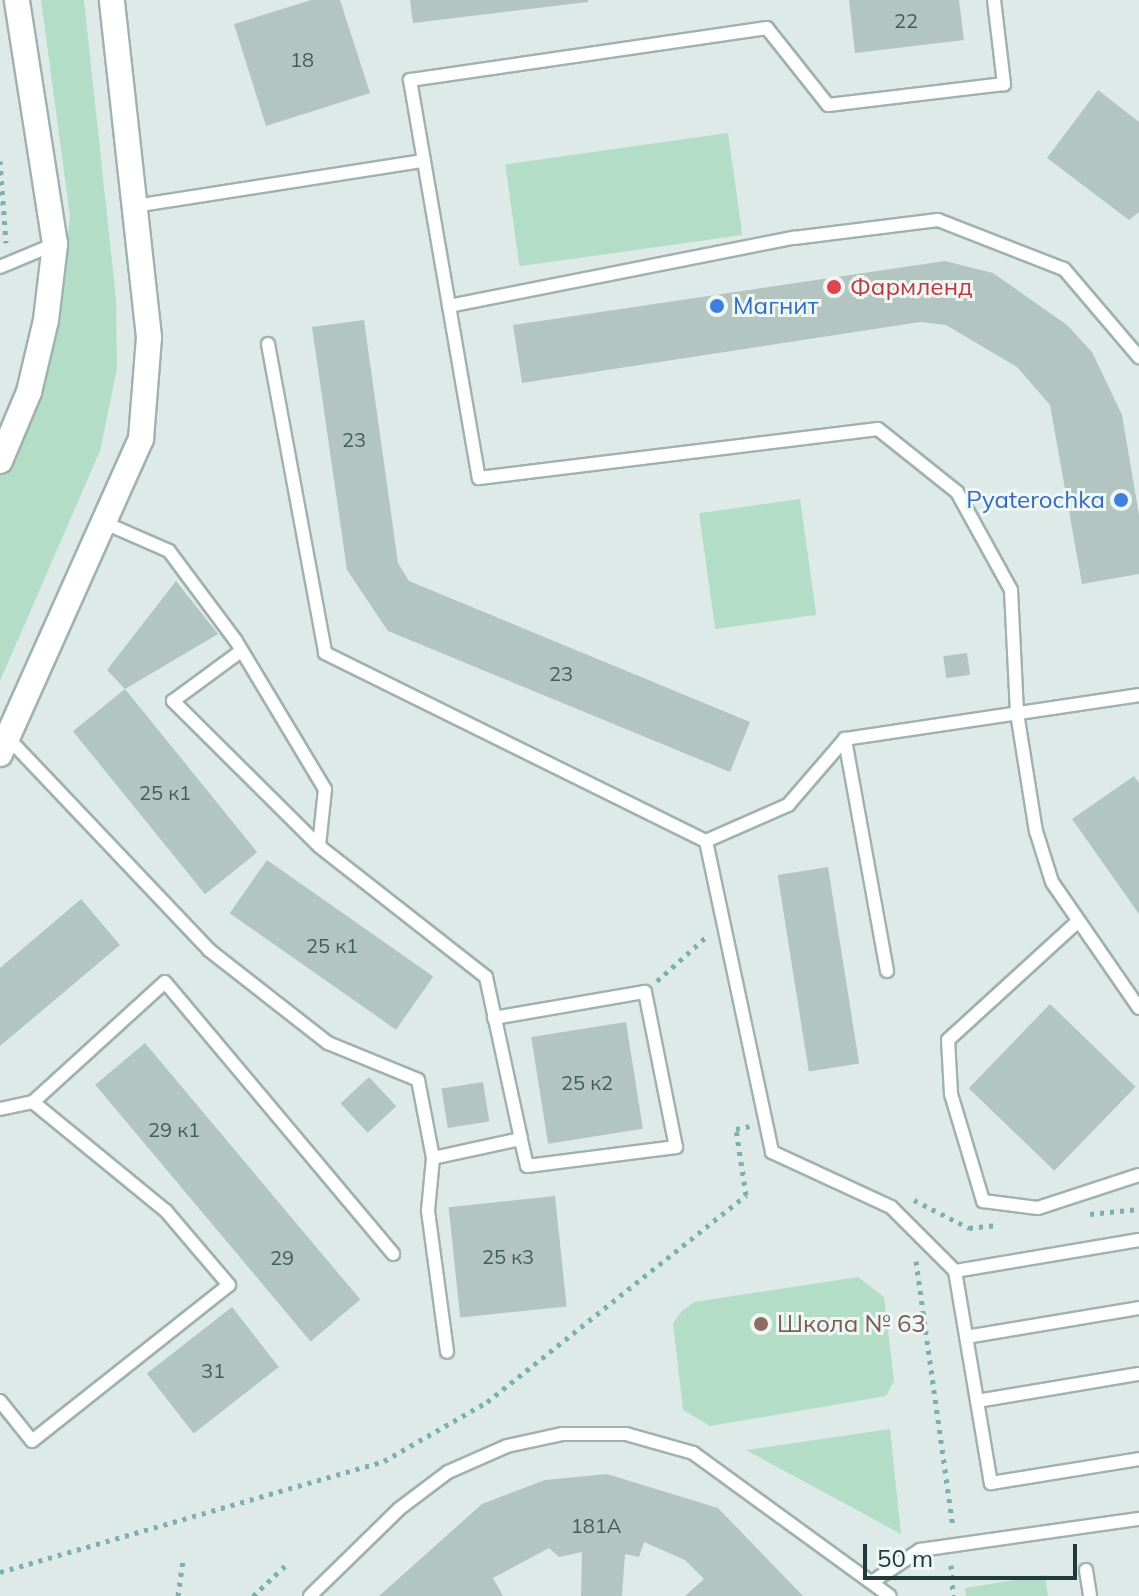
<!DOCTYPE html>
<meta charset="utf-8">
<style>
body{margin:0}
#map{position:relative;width:1139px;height:1596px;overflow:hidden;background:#ddeae7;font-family:Mulish,sans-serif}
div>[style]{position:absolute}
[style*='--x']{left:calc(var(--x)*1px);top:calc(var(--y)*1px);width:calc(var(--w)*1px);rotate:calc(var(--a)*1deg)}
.green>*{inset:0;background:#b4ddc8;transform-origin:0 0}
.building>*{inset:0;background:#b3c5c1;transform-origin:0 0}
.path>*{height:5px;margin-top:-2.5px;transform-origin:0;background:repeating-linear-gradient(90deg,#7cb0aa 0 4px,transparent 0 10px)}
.roads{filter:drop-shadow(2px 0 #a0b2af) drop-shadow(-2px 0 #a0b2af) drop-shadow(0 2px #a0b2af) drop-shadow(0 -2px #a0b2af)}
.lane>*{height:12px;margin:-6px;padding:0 6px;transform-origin:6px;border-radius:6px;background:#fff}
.street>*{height:24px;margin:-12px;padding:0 12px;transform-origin:12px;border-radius:12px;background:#fff}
.dots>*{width:22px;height:22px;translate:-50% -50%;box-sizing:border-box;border:4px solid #eef7f4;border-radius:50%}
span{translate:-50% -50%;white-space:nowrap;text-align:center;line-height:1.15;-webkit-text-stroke:6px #eef7f4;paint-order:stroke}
.number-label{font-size:20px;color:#435d5b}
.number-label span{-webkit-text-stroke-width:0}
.health-label{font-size:24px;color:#be3a42}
.left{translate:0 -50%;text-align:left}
.shop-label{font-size:24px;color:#366cbe}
.right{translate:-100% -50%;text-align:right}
.education-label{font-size:24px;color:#785e54}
.scale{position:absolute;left:863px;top:1544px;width:214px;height:36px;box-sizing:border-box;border:4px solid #1e3a39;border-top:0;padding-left:10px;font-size:24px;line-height:28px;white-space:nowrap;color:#1e3a39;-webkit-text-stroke:6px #eef7f4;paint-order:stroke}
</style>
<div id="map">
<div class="green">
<div style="clip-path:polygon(41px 0,84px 0,116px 299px,117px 369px,100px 451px,0 681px,0 473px,57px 336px,70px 216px)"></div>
<div style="left:728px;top:133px;width:103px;height:225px;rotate:82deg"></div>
<div style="left:800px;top:499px;width:117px;height:102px;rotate:82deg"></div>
<div style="clip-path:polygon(858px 1277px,884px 1297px,894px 1381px,886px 1396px,710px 1426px,683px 1410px,673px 1323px,682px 1311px,694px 1302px)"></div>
<div style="clip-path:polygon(890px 1429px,901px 1534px,746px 1450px)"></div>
<div style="clip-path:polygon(1045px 1575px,1048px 1596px,966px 1596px,965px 1588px)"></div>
</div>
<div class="building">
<div style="clip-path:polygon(311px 0,340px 0,370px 93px,266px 126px,234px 24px)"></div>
<div style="clip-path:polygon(410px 0,588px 0,588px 2px,413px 23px)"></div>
<div style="clip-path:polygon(849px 0,959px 0,964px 40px,855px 53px)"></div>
<div style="clip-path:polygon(1098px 90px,1139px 122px,1139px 212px,1129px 220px,1047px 158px)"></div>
<div style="clip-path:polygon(945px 261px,993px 273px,1067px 325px,1092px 352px,1122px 415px,1139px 515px,1139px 574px,1082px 584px,1050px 405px,1017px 367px,946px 325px,920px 322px,522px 383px,513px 325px)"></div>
<div style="clip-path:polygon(364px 320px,398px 563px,409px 581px,750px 722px,730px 772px,388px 631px,347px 570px,312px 327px)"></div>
<div style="clip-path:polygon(176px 581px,218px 634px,125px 689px,107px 670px)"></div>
<div style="left:967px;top:653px;width:22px;height:24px;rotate:82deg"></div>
<div style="left:125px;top:689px;width:210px;height:67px;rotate:51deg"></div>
<div style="clip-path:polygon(1134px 776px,1139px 783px,1139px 914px,1072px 819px)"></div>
<div style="left:267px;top:860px;width:203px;height:65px;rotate:35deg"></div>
<div style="left:828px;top:867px;width:199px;height:51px;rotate:81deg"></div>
<div style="clip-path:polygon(81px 899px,120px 945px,0 1046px,0 968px)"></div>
<div style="left:1050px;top:1004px;width:119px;height:117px;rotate:44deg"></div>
<div style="left:626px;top:1022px;width:108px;height:96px;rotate:81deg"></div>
<div style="left:145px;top:1043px;width:335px;height:65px;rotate:50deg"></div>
<div style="left:369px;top:1077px;width:40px;height:39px;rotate:47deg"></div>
<div style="left:483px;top:1082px;width:40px;height:42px;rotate:81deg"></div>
<div style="left:555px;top:1196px;width:111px;height:107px;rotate:84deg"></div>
<div style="left:232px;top:1307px;width:76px;height:108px;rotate:52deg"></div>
<div style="clip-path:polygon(607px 1474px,718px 1508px,803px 1596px,685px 1596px,704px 1579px,685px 1560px,644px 1542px,639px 1557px,625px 1554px,622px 1596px,581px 1596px,582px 1552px,559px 1557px,549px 1548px,493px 1578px,503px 1596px,379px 1596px,482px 1504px,545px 1480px)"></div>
</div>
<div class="path">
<div style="--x:0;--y:161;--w:82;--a:85.8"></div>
<div style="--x:657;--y:981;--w:66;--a:-41.9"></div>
<div style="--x:914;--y:1200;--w:62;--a:27"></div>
<div style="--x:969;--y:1228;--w:28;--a:-6"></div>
<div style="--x:1090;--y:1214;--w:49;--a:-5.8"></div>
<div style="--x:916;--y:1261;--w:270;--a:82.1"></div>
<div style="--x:951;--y:1565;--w:31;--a:86"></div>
<div style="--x:0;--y:1572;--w:400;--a:-16.1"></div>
<div style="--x:384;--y:1461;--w:119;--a:-29.8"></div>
<div style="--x:487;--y:1402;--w:332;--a:-38.6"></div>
<div style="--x:746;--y:1195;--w:67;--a:-98.6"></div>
<div style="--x:736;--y:1129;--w:14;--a:-12"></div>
<div style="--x:178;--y:1596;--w:35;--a:-82"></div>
<div style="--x:253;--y:1596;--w:45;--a:-43.2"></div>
</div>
<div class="roads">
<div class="lane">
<div style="--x:994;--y:0;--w:85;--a:83.2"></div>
<div style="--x:1004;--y:84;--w:177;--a:173.2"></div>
<div style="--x:828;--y:105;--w:98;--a:-128.4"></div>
<div style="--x:767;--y:28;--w:361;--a:171.7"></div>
<div style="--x:410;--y:80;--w:404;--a:80.2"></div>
<div style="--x:479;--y:478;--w:402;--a:-7"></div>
<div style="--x:878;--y:429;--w:101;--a:38.6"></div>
<div style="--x:957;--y:492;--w:112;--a:61.1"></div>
<div style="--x:1011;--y:590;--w:123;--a:87.2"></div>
<div style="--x:1017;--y:713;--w:120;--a:80.9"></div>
<div style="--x:1036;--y:831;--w:53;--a:72.6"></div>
<div style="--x:1052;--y:882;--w:153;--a:55.4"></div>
<div style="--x:135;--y:206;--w:292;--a:-8.9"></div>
<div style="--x:0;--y:267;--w:60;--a:-22.7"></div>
<div style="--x:449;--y:306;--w:352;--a:-11.2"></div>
<div style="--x:794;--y:238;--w:145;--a:-7.1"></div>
<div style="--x:938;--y:220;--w:135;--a:21.3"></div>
<div style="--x:1064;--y:269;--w:116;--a:49.6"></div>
<div style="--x:268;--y:344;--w:314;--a:79.5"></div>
<div style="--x:325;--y:653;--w:425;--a:26.3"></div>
<div style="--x:706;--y:841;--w:90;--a:-23.7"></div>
<div style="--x:788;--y:805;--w:87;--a:-49.2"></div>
<div style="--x:105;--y:523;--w:70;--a:23.6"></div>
<div style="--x:169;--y:551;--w:112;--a:53.3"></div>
<div style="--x:236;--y:641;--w:173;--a:59"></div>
<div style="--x:325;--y:789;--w:57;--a:96"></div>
<div style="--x:9;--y:739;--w:291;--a:46.5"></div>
<div style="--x:209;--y:950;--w:151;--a:38"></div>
<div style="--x:328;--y:1043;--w:97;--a:22.3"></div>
<div style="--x:418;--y:1080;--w:79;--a:79.1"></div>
<div style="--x:433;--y:1158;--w:90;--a:-12.2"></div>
<div style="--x:521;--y:1139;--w:166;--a:-102.2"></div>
<div style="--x:486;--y:977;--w:212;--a:-141.9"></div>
<div style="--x:319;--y:846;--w:206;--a:-135.2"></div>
<div style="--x:173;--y:701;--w:84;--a:-36.3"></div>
<div style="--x:706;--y:841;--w:318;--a:78"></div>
<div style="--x:772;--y:1152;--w:131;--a:24.8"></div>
<div style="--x:891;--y:1207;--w:91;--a:45"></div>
<div style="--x:1075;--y:924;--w:172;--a:137.6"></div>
<div style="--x:948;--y:1040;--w:54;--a:86.8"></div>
<div style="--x:951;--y:1094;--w:112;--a:73.3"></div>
<div style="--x:983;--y:1201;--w:55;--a:7.3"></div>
<div style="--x:1038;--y:1208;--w:106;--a:-18.1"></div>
<div style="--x:887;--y:971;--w:236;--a:-100.3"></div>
<div style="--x:845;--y:739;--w:297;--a:-8.5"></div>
<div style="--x:494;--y:1018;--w:153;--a:-9.8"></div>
<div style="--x:645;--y:992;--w:158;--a:78.7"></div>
<div style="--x:676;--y:1147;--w:150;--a:172.7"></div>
<div style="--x:527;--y:1166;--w:28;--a:-103"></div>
<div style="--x:0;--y:1109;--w:34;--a:-12"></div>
<div style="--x:33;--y:1102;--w:178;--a:-42.3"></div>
<div style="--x:165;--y:982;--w:355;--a:50"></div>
<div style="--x:433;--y:1158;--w:53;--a:95.4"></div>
<div style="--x:428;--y:1211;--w:142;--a:82.3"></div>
<div style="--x:1139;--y:1240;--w:187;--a:170.4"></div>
<div style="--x:955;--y:1271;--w:215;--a:80.4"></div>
<div style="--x:991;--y:1483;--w:150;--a:-9.2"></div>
<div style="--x:966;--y:1337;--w:175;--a:-9.5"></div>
<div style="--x:0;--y:1401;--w:51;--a:51.3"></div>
<div style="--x:32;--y:1441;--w:251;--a:-38.4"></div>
<div style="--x:229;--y:1285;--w:97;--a:-130.4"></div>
<div style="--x:166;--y:1211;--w:172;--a:-140.7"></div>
<div style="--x:977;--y:1401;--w:164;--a:-9.5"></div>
<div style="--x:1086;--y:1570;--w:26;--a:81"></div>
<div style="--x:872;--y:1582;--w:58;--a:-33.7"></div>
<div style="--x:920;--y:1550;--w:221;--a:-8.1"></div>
<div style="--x:310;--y:1596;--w:124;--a:-44.3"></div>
<div style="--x:399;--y:1509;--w:61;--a:-37.1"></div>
<div style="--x:448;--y:1472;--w:64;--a:-23.8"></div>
<div style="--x:507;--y:1446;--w:56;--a:-12.3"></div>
<div style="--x:562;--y:1434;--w:64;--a:0"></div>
<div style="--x:626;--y:1434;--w:70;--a:15.8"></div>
<div style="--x:693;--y:1453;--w:243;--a:36"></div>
</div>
<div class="street">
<div style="--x:0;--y:461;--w:75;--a:-67.2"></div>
<div style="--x:29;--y:392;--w:74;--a:-76.7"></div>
<div style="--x:46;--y:320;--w:77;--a:-83.2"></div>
<div style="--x:55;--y:244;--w:247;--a:-98.9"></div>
<div style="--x:0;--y:754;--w:345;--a:-65.9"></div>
<div style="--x:141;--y:439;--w:102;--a:-85.5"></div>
<div style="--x:149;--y:337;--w:339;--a:-96.3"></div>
</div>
</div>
<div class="dots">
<div style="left:834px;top:287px;background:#e0444e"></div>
<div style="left:717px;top:306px;background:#3f7fe0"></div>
<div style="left:1121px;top:500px;background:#3f7fe0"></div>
<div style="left:761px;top:1324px;background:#8d6e63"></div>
</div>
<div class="number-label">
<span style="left:906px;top:20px">22</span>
<span style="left:302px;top:59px">18</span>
<span style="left:354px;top:439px">23</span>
<span style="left:561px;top:673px">23</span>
<span style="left:165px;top:792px">25 к1</span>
<span style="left:332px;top:945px">25 к1</span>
<span style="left:587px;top:1082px">25 к2</span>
<span style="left:174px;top:1129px">29 к1</span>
<span style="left:508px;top:1256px">25 к3</span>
<span style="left:282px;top:1257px">29</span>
<span style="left:213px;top:1370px">31</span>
<span style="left:596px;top:1525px">181А</span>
</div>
<div class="health-label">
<span class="left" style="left:850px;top:287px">Фармленд</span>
</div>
<div class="shop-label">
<span class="left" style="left:733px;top:306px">Магнит</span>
<span class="right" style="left:1105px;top:500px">Pyaterochka</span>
</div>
<div class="education-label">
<span class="left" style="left:777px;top:1324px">Школа № 63</span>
</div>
<div class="scale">50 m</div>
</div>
